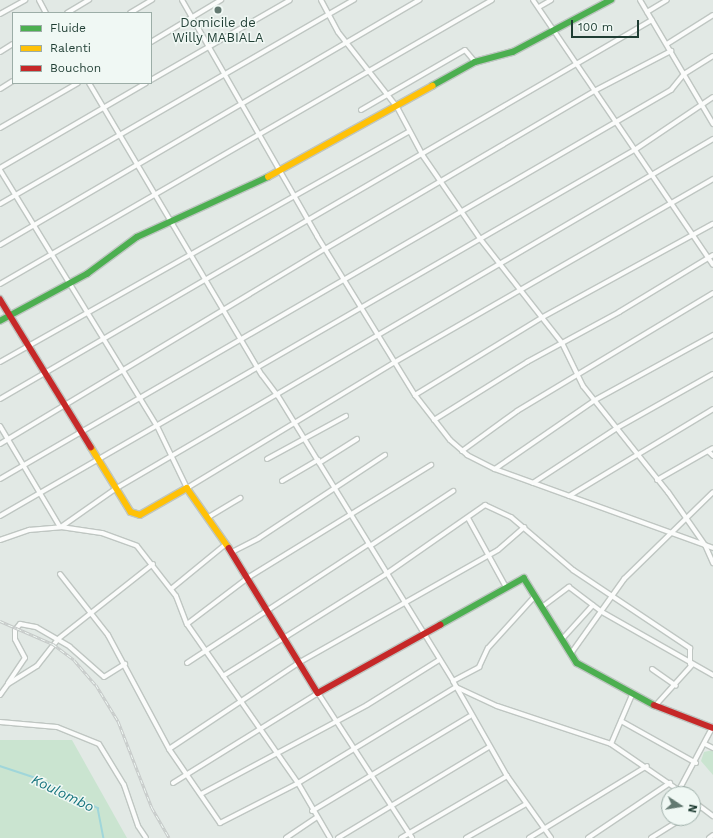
<!DOCTYPE html>
<style>
body{margin:0}
#map{position:relative;width:713px;height:838px;overflow:hidden;background:#e2e9e5;font-family:"Work Sans",sans-serif}
div>[style]{position:absolute}
[style*='--x']{left:calc(var(--x)*1px);top:calc(var(--y)*1px);width:calc(var(--w)*1px);rotate:calc(var(--a)*1deg)}
.green>*{inset:0;background:#cae4d0}
.stream>*{height:1.5px;margin:-0.75px;padding:0 0.75px;transform-origin:0.75px;border-radius:0.75px;background:#a0d6da}
.roads{filter:drop-shadow(1px 0 #bfc6c2) drop-shadow(-1px 0 #bfc6c2) drop-shadow(0 1px #bfc6c2) drop-shadow(0 -1px #bfc6c2)}
.street>*{height:4px;margin:-2px;padding:0 2px;transform-origin:2px;border-radius:2px;background:#fbfcfb}
.fast>*{height:5.5px;margin:-2.75px;padding:0 2.75px;transform-origin:2.75px;border-radius:2.75px;background:#4caf50}
.slow>*{height:5.5px;margin:-2.75px;padding:0 2.75px;transform-origin:2.75px;border-radius:2.75px;background:#ffc107}
.jam>*{height:5.5px;margin:-2.75px;padding:0 2.75px;transform-origin:2.75px;border-radius:2.75px;background:#c62828}
.rail>*{height:3px;margin-top:-1.5px;transform-origin:0;background:repeating-linear-gradient(90deg,#f0f8f4 0 4.5px,#c6cac9 0 9px);box-sizing:border-box;border-block:1px solid #c6cac9}
.dots>*{width:11px;height:11px;translate:-50% -50%;box-sizing:border-box;border:2px solid #f0f8f4;border-radius:50%}
span{translate:-50% -50%;white-space:nowrap;text-align:center;line-height:1.15;-webkit-text-stroke:3px #f0f8f4;paint-order:stroke}
.poi-label{font-size:13px;color:#1f3d33}
.water-label{font-size:14px;color:#15737d;font-style:italic}
.legend{position:absolute;left:12px;top:12px;width:140px;height:72px;box-sizing:border-box;background:#f0f8f4;border:1px solid #9cada7;margin:0;padding:5px 7px;list-style:none;font-size:12px;color:#1f3d33}
.legend li{display:flex;align-items:center;gap:8px;height:20px}
.legend b{width:20px;border:1px solid #9cada7}
.north{position:absolute;left:661px;top:786px;width:40px;height:40px;box-sizing:border-box;background:#f0f8f4;border:1px solid #9cada7;border-radius:50%;rotate:102deg;font-size:11px;font-weight:700;line-height:16px;text-align:center;color:#1f3d33}
.north::after{content:'';display:block;margin:auto;width:14px;height:18px;background:#637971;clip-path:polygon(50% 0,100% 100%,50% 72%,0 100%)}
.scale{position:absolute;left:571px;top:20px;width:68px;height:18px;box-sizing:border-box;border:2px solid #1f3d33;border-top:0;padding-left:5px;font-size:12px;line-height:14px;white-space:nowrap;color:#1f3d33;-webkit-text-stroke:3px #f0f8f4;paint-order:stroke}
</style>
<div id="map">
<div class="green">
<div style="clip-path:polygon(0 740px,72px 740px,127px 838px,0 838px)"></div>
<div style="clip-path:polygon(713px 750px,713px 775px,701px 761px,704px 752px)"></div>
</div>
<div class="stream">
<div style="--x:0;--y:766;--w:44;--a:18.4"></div>
<div style="--x:42;--y:780;--w:63;--a:26.6"></div>
<div style="--x:98;--y:808;--w:31;--a:79"></div>
</div>
<div class="roads">
<div class="street">
<div style="--x:39;--y:0;--w:15;--a:62"></div>
<div style="--x:182;--y:0;--w:272;--a:60.2"></div>
<div style="--x:317;--y:236;--w:187;--a:58.4"></div>
<div style="--x:415;--y:395;--w:57;--a:52.1"></div>
<div style="--x:450;--y:440;--w:23;--a:41"></div>
<div style="--x:467;--y:455;--w:31;--a:27"></div>
<div style="--x:495;--y:469;--w:232;--a:19.9"></div>
<div style="--x:321;--y:0;--w:36;--a:62"></div>
<div style="--x:338;--y:32;--w:95;--a:51.8"></div>
<div style="--x:397;--y:107;--w:55;--a:62"></div>
<div style="--x:423;--y:156;--w:102;--a:55.4"></div>
<div style="--x:481;--y:240;--w:131;--a:51.8"></div>
<div style="--x:562;--y:343;--w:48;--a:64"></div>
<div style="--x:583;--y:386;--w:136;--a:51.3"></div>
<div style="--x:668;--y:492;--w:65;--a:55.1"></div>
<div style="--x:705;--y:545;--w:20;--a:66"></div>
<div style="--x:533;--y:0;--w:320;--a:55.8"></div>
<div style="--x:640;--y:0;--w:144;--a:59.5"></div>
<div style="--x:539;--y:7;--w:14;--a:-30"></div>
<div style="--x:647;--y:12;--w:23;--a:-31"></div>
<div style="--x:67;--y:13;--w:26;--a:-31"></div>
<div style="--x:130;--y:13;--w:26;--a:-31"></div>
<div style="--x:0;--y:14;--w:29;--a:-29"></div>
<div style="--x:151;--y:42;--w:82;--a:-31"></div>
<div style="--x:667;--y:44;--w:54;--a:-32.2"></div>
<div style="--x:0;--y:52;--w:15;--a:-32"></div>
<div style="--x:151;--y:80;--w:160;--a:-29.9"></div>
<div style="--x:89;--y:83;--w:339;--a:59.4"></div>
<div style="--x:262;--y:375;--w:26;--a:53"></div>
<div style="--x:278;--y:396;--w:334;--a:58.4"></div>
<div style="--x:453;--y:681;--w:109;--a:60.4"></div>
<div style="--x:507;--y:776;--w:76;--a:54.6"></div>
<div style="--x:0;--y:89;--w:15;--a:-32"></div>
<div style="--x:361;--y:110;--w:120;--a:-30"></div>
<div style="--x:465;--y:50;--w:16;--a:50"></div>
<div style="--x:0;--y:128;--w:90;--a:-30"></div>
<div style="--x:0;--y:168;--w:169;--a:-30.2"></div>
<div style="--x:0;--y:170;--w:300;--a:58.5"></div>
<div style="--x:157;--y:426;--w:69;--a:64.2"></div>
<div style="--x:187;--y:488;--w:243;--a:-31.2"></div>
<div style="--x:395;--y:362;--w:367;--a:-29.9"></div>
<div style="--x:0;--y:204;--w:409;--a:-30"></div>
<div style="--x:0;--y:245;--w:486;--a:-30.3"></div>
<div style="--x:0;--y:284;--w:568;--a:-30"></div>
<div style="--x:0;--y:362;--w:469;--a:-29.4"></div>
<div style="--x:415;--y:395;--w:148;--a:-31.4"></div>
<div style="--x:541;--y:318;--w:196;--a:-28.7"></div>
<div style="--x:0;--y:399;--w:754;--a:-30.17"></div>
<div style="--x:434;--y:420;--w:110;--a:-31.9"></div>
<div style="--x:527;--y:362;--w:105;--a:-28.5"></div>
<div style="--x:619;--y:312;--w:110;--a:-31.2"></div>
<div style="--x:0;--y:426;--w:117;--a:59.3"></div>
<div style="--x:0;--y:444;--w:379;--a:-31"></div>
<div style="--x:325;--y:249;--w:314;--a:-30.4"></div>
<div style="--x:596;--y:90;--w:85;--a:-27.5"></div>
<div style="--x:462;--y:451;--w:68;--a:-36"></div>
<div style="--x:517;--y:411;--w:229;--a:-31"></div>
<div style="--x:708;--y:451;--w:7;--a:45"></div>
<div style="--x:267;--y:459;--w:90;--a:-28.6"></div>
<div style="--x:319;--y:463;--w:45;--a:-32.3"></div>
<div style="--x:495;--y:469;--w:121;--a:-34.6"></div>
<div style="--x:595;--y:400;--w:135;--a:-28.8"></div>
<div style="--x:0;--y:479;--w:776;--a:-30.1"></div>
<div style="--x:671;--y:90;--w:21;--a:-51"></div>
<div style="--x:684;--y:74;--w:34;--a:-32"></div>
<div style="--x:657;--y:480;--w:64;--a:-29.7"></div>
<div style="--x:282;--y:481;--w:42;--a:-30.3"></div>
<div style="--x:533;--y:483;--w:100;--a:-33.2"></div>
<div style="--x:617;--y:428;--w:110;--a:-29.4"></div>
<div style="--x:569;--y:496;--w:168;--a:-31.1"></div>
<div style="--x:0;--y:516;--w:734;--a:-29.99"></div>
<div style="--x:636;--y:149;--w:93;--a:-34"></div>
<div style="--x:207;--y:518;--w:39;--a:-31"></div>
<div style="--x:468;--y:518;--w:79;--a:61.2"></div>
<div style="--x:61;--y:527;--w:66;--a:-35.1"></div>
<div style="--x:115;--y:489;--w:693;--a:-30.34"></div>
<div style="--x:0;--y:540;--w:31;--a:-19"></div>
<div style="--x:29;--y:530;--w:32;--a:-5"></div>
<div style="--x:61;--y:527;--w:41;--a:8.3"></div>
<div style="--x:102;--y:533;--w:37;--a:20"></div>
<div style="--x:137;--y:546;--w:63;--a:52"></div>
<div style="--x:176;--y:596;--w:30;--a:69"></div>
<div style="--x:187;--y:624;--w:194;--a:55.1"></div>
<div style="--x:298;--y:783;--w:64;--a:59.8"></div>
<div style="--x:370;--y:546;--w:100;--a:-33.5"></div>
<div style="--x:232;--y:552;--w:30;--a:-27"></div>
<div style="--x:259;--y:538;--w:151;--a:-33.4"></div>
<div style="--x:60;--y:574;--w:78;--a:51.8"></div>
<div style="--x:108;--y:635;--w:129;--a:61.8"></div>
<div style="--x:169;--y:749;--w:90;--a:55.4"></div>
<div style="--x:220;--y:823;--w:88;--a:-27.1"></div>
<div style="--x:298;--y:783;--w:185;--a:-31.3"></div>
<div style="--x:456;--y:687;--w:45;--a:24.9"></div>
<div style="--x:497;--y:706;--w:120;--a:18.4"></div>
<div style="--x:611;--y:744;--w:88;--a:34.4"></div>
<div style="--x:171;--y:589;--w:71;--a:-39.3"></div>
<div style="--x:542;--y:607;--w:34;--a:-37"></div>
<div style="--x:569;--y:587;--w:41;--a:37.1"></div>
<div style="--x:602;--y:612;--w:128;--a:29.6"></div>
<div style="--x:187;--y:624;--w:78;--a:-37.2"></div>
<div style="--x:249;--y:577;--w:214;--a:-31.6"></div>
<div style="--x:564;--y:637;--w:43;--a:-47.8"></div>
<div style="--x:572;--y:652;--w:90;--a:-54.5"></div>
<div style="--x:624;--y:579;--w:124;--a:-44.3"></div>
<div style="--x:187;--y:663;--w:217;--a:-33.2"></div>
<div style="--x:652;--y:669;--w:29;--a:35"></div>
<div style="--x:223;--y:676;--w:192;--a:-32"></div>
<div style="--x:386;--y:574;--w:121;--a:-34.9"></div>
<div style="--x:485;--y:505;--w:29;--a:25"></div>
<div style="--x:511;--y:517;--w:82;--a:40.5"></div>
<div style="--x:573;--y:570;--w:141;--a:33.7"></div>
<div style="--x:690;--y:648;--w:16;--a:90"></div>
<div style="--x:453;--y:681;--w:30;--a:-28"></div>
<div style="--x:479;--y:667;--w:21;--a:-65"></div>
<div style="--x:488;--y:648;--w:70;--a:-47.9"></div>
<div style="--x:8;--y:683;--w:30;--a:-56"></div>
<div style="--x:25;--y:658;--w:21;--a:-118"></div>
<div style="--x:15;--y:639;--w:9;--a:-90"></div>
<div style="--x:15;--y:630;--w:8;--a:-50"></div>
<div style="--x:20;--y:624;--w:16;--a:11"></div>
<div style="--x:36;--y:627;--w:39;--a:30"></div>
<div style="--x:70;--y:647;--w:45;--a:41.4"></div>
<div style="--x:104;--y:677;--w:25;--a:-32"></div>
<div style="--x:0;--y:695;--w:14;--a:-54"></div>
<div style="--x:8;--y:684;--w:34;--a:-32"></div>
<div style="--x:37;--y:666;--w:34;--a:-52"></div>
<div style="--x:58;--y:639;--w:121;--a:-38.3"></div>
<div style="--x:655;--y:706;--w:55;--a:-47.9"></div>
<div style="--x:621;--y:721;--w:86;--a:29.2"></div>
<div style="--x:0;--y:722;--w:57;--a:5"></div>
<div style="--x:57;--y:727;--w:45;--a:22"></div>
<div style="--x:99;--y:744;--w:48;--a:58.6"></div>
<div style="--x:124;--y:785;--w:43;--a:71.1"></div>
<div style="--x:138;--y:826;--w:14;--a:56"></div>
<div style="--x:611;--y:744;--w:53;--a:-66.8"></div>
<div style="--x:705;--y:744;--w:9;--a:27"></div>
<div style="--x:169;--y:749;--w:157;--a:-33.6"></div>
<div style="--x:300;--y:662;--w:227;--a:-29.5"></div>
<div style="--x:498;--y:550;--w:35;--a:-41"></div>
<div style="--x:173;--y:783;--w:171;--a:-31.8"></div>
<div style="--x:318;--y:693;--w:173;--a:57"></div>
<div style="--x:679;--y:790;--w:70;--a:-62"></div>
<div style="--x:201;--y:794;--w:188;--a:-28.2"></div>
<div style="--x:367;--y:705;--w:85;--a:-32"></div>
<div style="--x:693;--y:801;--w:25;--a:37"></div>
<div style="--x:312;--y:811;--w:184;--a:-31"></div>
<div style="--x:693;--y:812;--w:9;--a:-32"></div>
<div style="--x:286;--y:838;--w:36;--a:-34"></div>
<div style="--x:338;--y:838;--w:176;--a:-31.1"></div>
<div style="--x:401;--y:838;--w:123;--a:-30.3"></div>
<div style="--x:466;--y:838;--w:69;--a:-29.5"></div>
<div style="--x:529;--y:838;--w:138;--a:-31.4"></div>
<div style="--x:588;--y:838;--w:99;--a:-33.9"></div>
<div style="--x:651;--y:838;--w:38;--a:-32"></div>
<div style="--x:709;--y:838;--w:5;--a:-37"></div>
</div>
<div class="fast">
<div style="--x:432;--y:86;--w:49;--a:-29.2"></div>
<div style="--x:475;--y:62;--w:39;--a:-15"></div>
<div style="--x:513;--y:52;--w:111;--a:-28"></div>
<div style="--x:0;--y:321;--w:99;--a:-28.4"></div>
<div style="--x:87;--y:274;--w:62;--a:-36.5"></div>
<div style="--x:137;--y:237;--w:144;--a:-24.6"></div>
<div style="--x:440;--y:625;--w:96;--a:-29.2"></div>
<div style="--x:524;--y:578;--w:100;--a:58.1"></div>
<div style="--x:577;--y:663;--w:88;--a:28.6"></div>
</div>
<div class="slow">
<div style="--x:268;--y:177;--w:188;--a:-29"></div>
<div style="--x:91;--y:447;--w:76;--a:58.4"></div>
<div style="--x:131;--y:512;--w:9;--a:18"></div>
<div style="--x:140;--y:515;--w:54;--a:-29.9"></div>
<div style="--x:187;--y:488;--w:73;--a:55"></div>
</div>
<div class="jam">
<div style="--x:0;--y:299;--w:174;--a:58.4"></div>
<div style="--x:229;--y:548;--w:170;--a:58.5"></div>
<div style="--x:318;--y:693;--w:140;--a:-29.1"></div>
<div style="--x:654;--y:705;--w:63;--a:21.3"></div>
</div>
</div>
<div class="rail">
<div style="--x:0;--y:621;--w:58;--a:23.5"></div>
<div style="--x:53;--y:644;--w:26;--a:37"></div>
<div style="--x:74;--y:660;--w:33;--a:49"></div>
<div style="--x:96;--y:685;--w:42;--a:58.6"></div>
<div style="--x:118;--y:721;--w:93;--a:68.7"></div>
<div style="--x:152;--y:808;--w:34;--a:60"></div>
</div>
<div class="dots">
<div style="left:218px;top:10px;background:#637971"></div>
</div>
<div class="poi-label">
<span style="left:218px;top:31px">Domicile de<br>Willy MABIALA</span>
</div>
<div class="water-label">
<span style="left:63px;top:793px;rotate:26deg">Koulombo</span>
</div>
<ul class="legend">
<li><b style="height:5px;background:#4caf50"></b>Fluide</li>
<li><b style="height:5px;background:#ffc107"></b>Ralenti</li>
<li><b style="height:5px;background:#c62828"></b>Bouchon</li>
</ul>
<div class="north">N</div>
<div class="scale">100 m</div>
</div>
